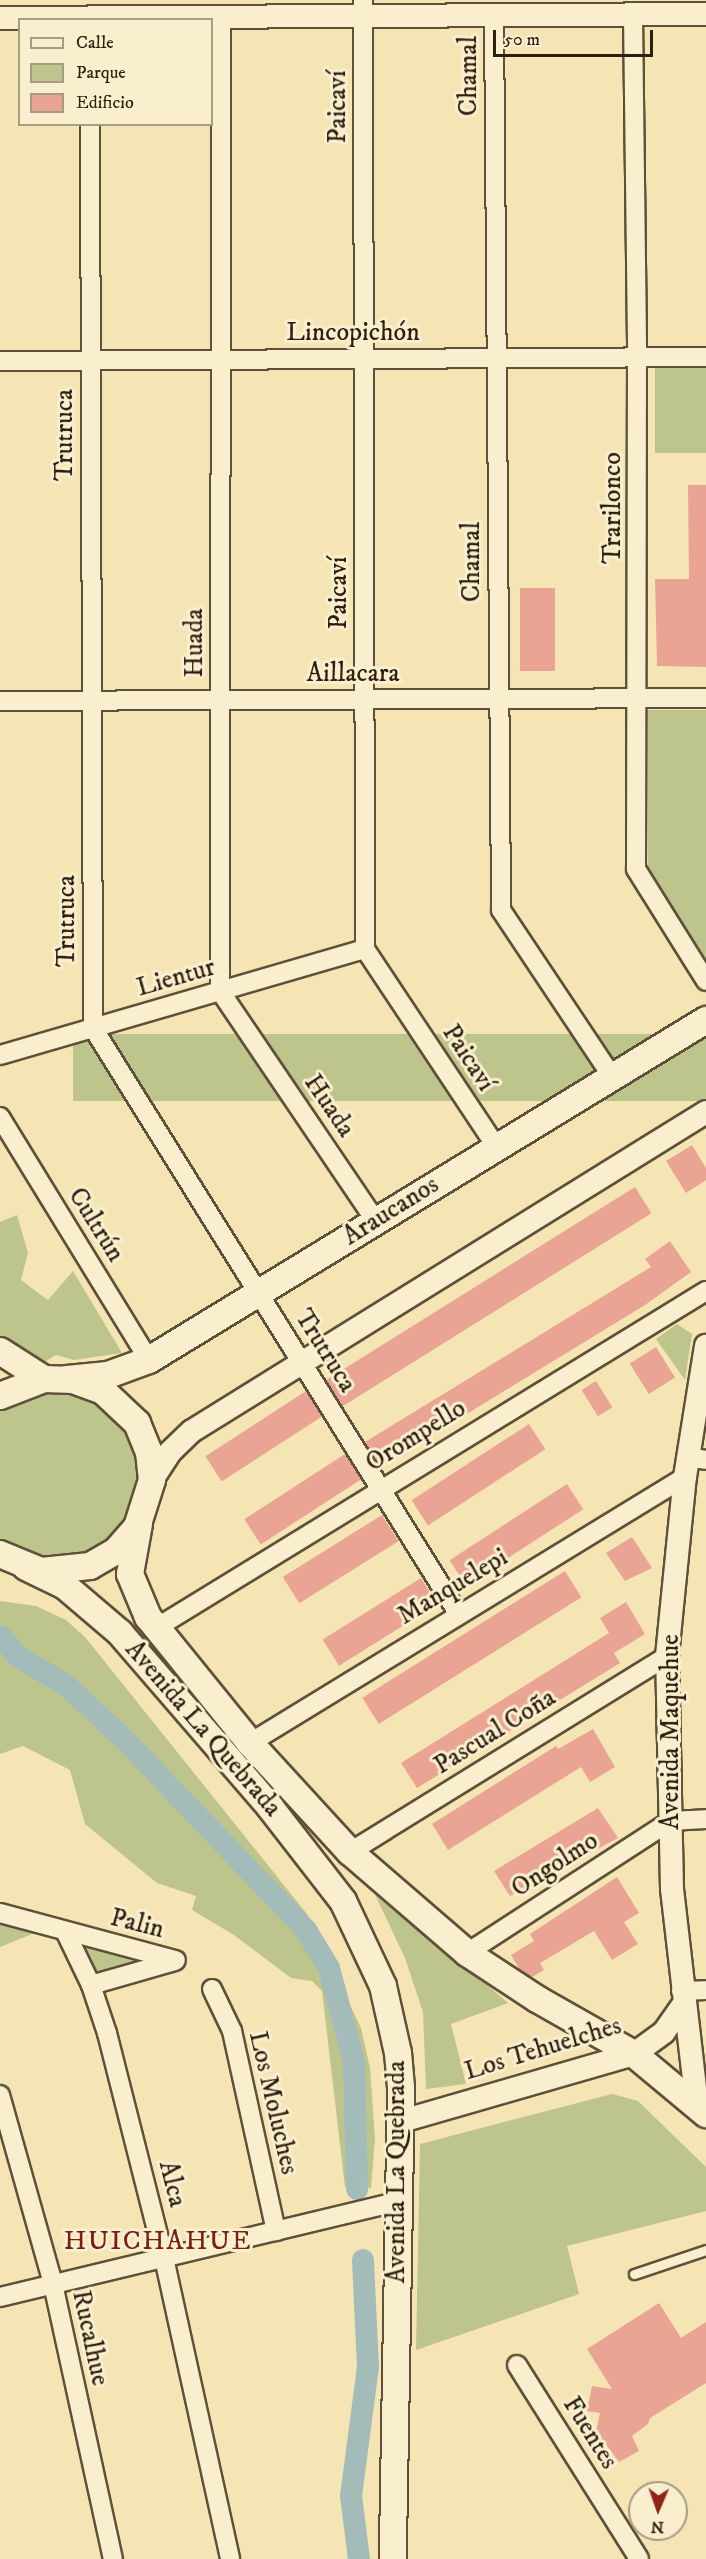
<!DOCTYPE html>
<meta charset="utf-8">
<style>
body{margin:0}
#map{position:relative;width:706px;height:2559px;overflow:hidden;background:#f6e5b4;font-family:"IM FELL DW Pica",serif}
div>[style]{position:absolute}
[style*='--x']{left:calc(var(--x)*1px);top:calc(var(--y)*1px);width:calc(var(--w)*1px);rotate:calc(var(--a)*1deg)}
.green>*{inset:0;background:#bdc48c;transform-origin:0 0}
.canal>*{height:22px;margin:-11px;padding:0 11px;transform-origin:11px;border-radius:11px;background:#a3bcb9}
.building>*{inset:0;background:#eaa493;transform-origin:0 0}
.roads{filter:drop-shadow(2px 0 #5f5039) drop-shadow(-2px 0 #5f5039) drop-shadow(0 2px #5f5039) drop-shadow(0 -2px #5f5039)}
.service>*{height:9px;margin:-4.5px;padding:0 4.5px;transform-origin:4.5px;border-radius:4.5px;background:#f9eece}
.minor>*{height:18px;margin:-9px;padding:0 9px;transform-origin:9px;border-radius:9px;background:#f9eece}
.tertiary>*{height:22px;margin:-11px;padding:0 11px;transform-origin:11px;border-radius:11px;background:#f9eece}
.secondary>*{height:26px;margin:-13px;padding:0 13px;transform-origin:13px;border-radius:13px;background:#f9eece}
span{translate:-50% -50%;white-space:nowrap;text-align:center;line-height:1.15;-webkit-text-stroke:6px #f9eece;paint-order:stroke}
.street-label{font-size:26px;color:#2d1f10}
.neighbourhood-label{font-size:27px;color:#7a1f14;letter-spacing:1.5px}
.legend{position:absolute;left:18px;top:18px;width:195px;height:108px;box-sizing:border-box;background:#f9eece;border:2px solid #a79b82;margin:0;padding:8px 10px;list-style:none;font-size:18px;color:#2d1f10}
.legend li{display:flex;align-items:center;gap:12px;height:30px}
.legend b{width:30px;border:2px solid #a79b82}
.north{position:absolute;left:628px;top:2481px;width:60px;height:60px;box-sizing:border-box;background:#f9eece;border:2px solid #a79b82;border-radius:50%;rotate:182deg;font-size:16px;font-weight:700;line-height:24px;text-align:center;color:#2d1f10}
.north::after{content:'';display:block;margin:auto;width:21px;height:27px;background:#8f2418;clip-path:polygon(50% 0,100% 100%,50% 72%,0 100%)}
.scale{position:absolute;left:493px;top:30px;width:160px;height:27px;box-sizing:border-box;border:3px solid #2d1f10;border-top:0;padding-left:8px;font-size:18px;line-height:21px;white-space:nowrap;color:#2d1f10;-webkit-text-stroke:4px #f9eece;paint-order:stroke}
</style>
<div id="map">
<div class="green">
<div style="left:655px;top:362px;width:51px;height:91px"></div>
<div style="clip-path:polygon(648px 710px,706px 710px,706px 960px,648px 867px)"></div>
<div style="left:706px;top:1034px;width:67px;height:633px;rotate:90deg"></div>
<div style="clip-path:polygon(17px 1215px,28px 1253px,21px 1280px,48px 1300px,73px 1271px,122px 1353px,74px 1360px,56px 1355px,41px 1364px,0 1336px,0 1222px)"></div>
<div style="clip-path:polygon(677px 1324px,692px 1334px,685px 1380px,656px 1339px)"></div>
<div style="clip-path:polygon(58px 1388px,98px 1399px,136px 1441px,143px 1482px,120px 1534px,85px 1557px,42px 1561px,0 1542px,0 1408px)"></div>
<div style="clip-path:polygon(0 1601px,36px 1606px,66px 1620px,85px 1637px,307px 1914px,361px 2028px,370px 2068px,375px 2139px,371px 2188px,345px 2187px,322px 1991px,312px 1981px,291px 1978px,234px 1935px,192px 1910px,196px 1896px,157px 1883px,85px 1824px,70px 1770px,23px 1746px,0 1754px)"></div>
<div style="clip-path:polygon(369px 1882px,508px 2003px,451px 2024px,466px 2084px,426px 2089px,423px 2012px,405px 1958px)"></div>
<div style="clip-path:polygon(0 1921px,37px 1932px,0 1947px)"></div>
<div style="clip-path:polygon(77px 1943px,152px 1961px,95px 1977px)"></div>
<div style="clip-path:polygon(612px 2094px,638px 2101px,706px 2167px,706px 2211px,567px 2246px,579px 2294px,416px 2350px,420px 2144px)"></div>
</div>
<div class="canal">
<div style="--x:2;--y:1637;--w:23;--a:52"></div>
<div style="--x:16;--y:1655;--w:60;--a:31.3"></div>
<div style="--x:67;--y:1686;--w:81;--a:43"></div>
<div style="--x:126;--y:1741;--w:261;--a:46.4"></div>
<div style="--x:306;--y:1930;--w:44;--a:58.8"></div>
<div style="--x:329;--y:1968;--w:97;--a:75.1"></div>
<div style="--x:354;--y:2062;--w:127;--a:88.6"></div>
<div style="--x:359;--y:2559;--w:64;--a:-97.2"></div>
<div style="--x:351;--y:2496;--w:130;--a:-82.5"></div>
<div style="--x:368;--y:2367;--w:107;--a:-92.7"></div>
</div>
<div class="building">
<div style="clip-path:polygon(688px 485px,706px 485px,706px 667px,657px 666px,655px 579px,689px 579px)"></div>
<div style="left:520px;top:588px;width:35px;height:83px"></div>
<div style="clip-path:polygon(692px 1145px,706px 1168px,706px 1180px,686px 1193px,666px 1161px)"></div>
<div style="left:635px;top:1187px;width:31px;height:365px;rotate:58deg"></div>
<div style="clip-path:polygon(670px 1241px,691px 1272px,645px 1305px,380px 1467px,365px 1442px,651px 1267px,645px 1259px)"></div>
<div style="left:656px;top:1347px;width:36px;height:31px;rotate:58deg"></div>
<div style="left:596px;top:1381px;width:31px;height:17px;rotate:58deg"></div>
<div style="left:306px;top:1391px;width:30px;height:120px;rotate:57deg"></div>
<div style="left:529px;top:1424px;width:30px;height:140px;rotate:57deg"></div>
<div style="left:345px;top:1454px;width:30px;height:120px;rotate:57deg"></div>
<div style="left:567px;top:1484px;width:30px;height:140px;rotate:57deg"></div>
<div style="left:382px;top:1515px;width:31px;height:117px;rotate:58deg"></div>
<div style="clip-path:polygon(632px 1537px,652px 1568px,625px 1581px,606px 1553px)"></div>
<div style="left:565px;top:1571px;width:31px;height:239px;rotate:58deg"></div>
<div style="left:421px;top:1578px;width:31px;height:116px;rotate:58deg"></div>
<div style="clip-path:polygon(626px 1602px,645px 1634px,614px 1653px,620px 1663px,417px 1788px,401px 1763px,609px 1633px,600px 1618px)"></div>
<div style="clip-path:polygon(593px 1729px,615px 1767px,590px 1782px,581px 1767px,448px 1850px,432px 1824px,556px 1746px,558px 1749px)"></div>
<div style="clip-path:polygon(598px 1808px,618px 1838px,510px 1896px,494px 1871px)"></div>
<div style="clip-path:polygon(617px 1877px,639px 1913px,624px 1922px,638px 1944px,612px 1960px,594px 1931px,540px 1963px,544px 1970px,532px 1977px,520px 1970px,511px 1955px,534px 1941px,530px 1934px)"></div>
<div style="clip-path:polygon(659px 2303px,681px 2338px,706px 2322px,706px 2383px,650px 2418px,648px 2424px,632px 2436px,639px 2451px,619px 2462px,596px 2431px,600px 2413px,587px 2411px,592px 2386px,612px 2389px,587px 2349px)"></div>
</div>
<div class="roads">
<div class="service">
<div style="--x:634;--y:2274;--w:76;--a:-18.4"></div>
</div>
<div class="minor">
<div style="--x:363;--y:0;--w:949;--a:89.88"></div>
<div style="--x:365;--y:949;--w:237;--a:56.4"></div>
<div style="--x:494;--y:15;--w:895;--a:89.55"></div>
<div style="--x:501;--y:910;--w:198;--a:56.3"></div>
<div style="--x:633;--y:15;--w:342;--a:89.3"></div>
<div style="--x:637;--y:357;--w:512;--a:90.11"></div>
<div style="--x:636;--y:869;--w:132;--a:58"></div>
<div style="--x:221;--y:17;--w:974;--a:90.06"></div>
<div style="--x:220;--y:991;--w:278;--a:55.9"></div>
<div style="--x:90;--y:124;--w:904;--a:89.81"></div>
<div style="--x:93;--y:1028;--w:690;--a:58.04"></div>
<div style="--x:0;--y:361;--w:706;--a:-0.32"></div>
<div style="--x:0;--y:701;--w:706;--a:-0.24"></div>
<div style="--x:0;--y:1055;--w:380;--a:-16.2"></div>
<div style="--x:0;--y:1117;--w:285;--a:58.5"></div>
<div style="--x:688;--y:1457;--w:18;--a:9"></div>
<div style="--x:156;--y:1628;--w:645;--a:-31.5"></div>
<div style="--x:250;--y:1743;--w:510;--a:-31.45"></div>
<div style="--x:350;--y:1852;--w:373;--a:-31.7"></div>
<div style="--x:0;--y:1913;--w:182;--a:15"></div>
<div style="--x:66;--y:1933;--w:58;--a:64.3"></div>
<div style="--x:91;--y:1985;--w:51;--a:71.6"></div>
<div style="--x:107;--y:2033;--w:232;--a:75.8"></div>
<div style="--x:164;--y:2258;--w:308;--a:77.6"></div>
<div style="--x:467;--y:1953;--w:242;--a:-33"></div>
<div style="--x:670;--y:1821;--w:36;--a:-3"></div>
<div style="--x:91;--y:1985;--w:87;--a:-15.9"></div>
<div style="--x:212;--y:1989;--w:47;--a:64.5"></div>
<div style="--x:232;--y:2031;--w:205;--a:77.6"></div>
<div style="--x:681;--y:1991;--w:25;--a:-2"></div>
<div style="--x:0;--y:2095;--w:196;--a:74.3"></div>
<div style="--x:53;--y:2284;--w:281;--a:77.7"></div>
<div style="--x:0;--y:2297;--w:411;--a:-13.5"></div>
<div style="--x:517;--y:2365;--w:229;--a:57.8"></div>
</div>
<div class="tertiary">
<div style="--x:0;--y:18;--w:706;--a:-0.32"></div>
<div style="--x:152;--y:1480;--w:33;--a:-57"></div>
<div style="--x:170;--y:1452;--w:30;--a:-44"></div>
<div style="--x:192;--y:1431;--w:605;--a:-31.82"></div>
<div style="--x:697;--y:2105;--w:217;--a:-96.6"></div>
<div style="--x:672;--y:1889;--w:233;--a:-91.2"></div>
<div style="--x:667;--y:1656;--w:180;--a:-84.3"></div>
<div style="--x:685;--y:1477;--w:133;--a:-80.9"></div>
<div style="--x:402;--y:2121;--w:241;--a:-16.1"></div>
<div style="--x:634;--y:2054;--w:37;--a:-36"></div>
<div style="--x:664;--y:2032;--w:33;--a:-55"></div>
</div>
<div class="secondary">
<div style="--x:0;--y:1351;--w:52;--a:32.5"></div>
<div style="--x:67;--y:1379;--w:41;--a:-5.6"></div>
<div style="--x:108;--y:1375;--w:44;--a:-20.1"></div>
<div style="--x:149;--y:1360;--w:653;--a:-31.4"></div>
<div style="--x:0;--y:1396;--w:47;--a:-21.1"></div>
<div style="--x:44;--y:1379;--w:29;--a:2"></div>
<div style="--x:73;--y:1380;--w:32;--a:20"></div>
<div style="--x:103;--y:1391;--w:47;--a:43.3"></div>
<div style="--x:137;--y:1423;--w:31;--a:68"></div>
<div style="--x:149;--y:1452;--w:28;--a:84"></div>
<div style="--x:152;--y:1480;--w:49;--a:107.7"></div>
<div style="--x:137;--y:1527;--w:32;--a:131"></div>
<div style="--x:116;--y:1551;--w:30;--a:150"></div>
<div style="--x:90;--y:1566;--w:49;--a:174.2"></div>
<div style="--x:41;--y:1571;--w:44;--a:-157.5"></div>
<div style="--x:139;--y:1524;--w:51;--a:100.2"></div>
<div style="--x:130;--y:1574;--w:47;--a:67.3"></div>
<div style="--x:148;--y:1617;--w:162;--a:51"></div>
<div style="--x:250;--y:1743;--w:148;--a:47.5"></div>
<div style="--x:350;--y:1852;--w:155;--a:40.8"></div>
<div style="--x:467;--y:1953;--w:84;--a:33.3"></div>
<div style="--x:537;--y:1999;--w:112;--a:29.6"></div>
<div style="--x:634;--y:2054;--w:94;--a:39.8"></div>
<div style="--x:26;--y:1567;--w:43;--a:26"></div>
<div style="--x:65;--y:1586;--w:72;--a:40.5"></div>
<div style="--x:120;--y:1633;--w:230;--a:49.2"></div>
<div style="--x:270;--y:1807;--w:119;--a:52.2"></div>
<div style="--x:343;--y:1901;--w:94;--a:64.8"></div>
<div style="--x:383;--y:1986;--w:69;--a:77.4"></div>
<div style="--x:398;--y:2053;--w:34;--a:85"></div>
<div style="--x:401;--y:2087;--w:472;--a:91"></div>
</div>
</div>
<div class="street-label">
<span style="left:469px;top:76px;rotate:-90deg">Chamal</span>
<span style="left:338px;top:107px;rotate:-90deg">Paicaví</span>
<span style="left:353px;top:333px">Lincopichón</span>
<span style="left:65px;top:435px;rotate:-90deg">Trutruca</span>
<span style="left:613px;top:508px;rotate:-90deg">Trarilonco</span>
<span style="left:472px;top:562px;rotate:-90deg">Chamal</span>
<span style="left:339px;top:593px;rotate:-90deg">Paicaví</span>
<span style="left:195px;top:643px;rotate:-90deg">Huada</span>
<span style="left:353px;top:674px">Aillacara</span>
<span style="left:67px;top:921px;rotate:-90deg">Trutruca</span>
<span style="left:176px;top:978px;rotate:-16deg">Lientur</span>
<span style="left:468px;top:1058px;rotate:57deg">Paicaví</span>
<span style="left:329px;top:1106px;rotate:56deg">Huada</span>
<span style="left:391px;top:1211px;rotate:-32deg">Araucanos</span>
<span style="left:96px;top:1225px;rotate:58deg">Cultrún</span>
<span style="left:325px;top:1351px;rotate:58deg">Trutruca</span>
<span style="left:416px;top:1436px;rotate:-32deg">Orompello</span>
<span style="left:453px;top:1587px;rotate:-31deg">Manquelepi</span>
<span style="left:203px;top:1729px;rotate:49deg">Avenida La Quebrada</span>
<span style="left:495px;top:1732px;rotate:-32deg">Pascual Coña</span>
<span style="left:671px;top:1732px;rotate:-90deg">Avenida Maquehue</span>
<span style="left:555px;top:1865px;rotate:-33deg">Ongolmo</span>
<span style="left:137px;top:1924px;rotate:14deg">Palin</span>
<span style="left:543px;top:2049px;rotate:-17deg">Los Tehuelches</span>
<span style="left:273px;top:2103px;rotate:77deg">Los Moluches</span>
<span style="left:397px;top:2172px;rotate:-90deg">Avenida La Quebrada</span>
<span style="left:172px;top:2184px;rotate:76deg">Alca</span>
<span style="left:90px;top:2338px;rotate:78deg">Rucalhue</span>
<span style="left:590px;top:2433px;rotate:58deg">Fuentes</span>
</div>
<div class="neighbourhood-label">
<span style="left:158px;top:2242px">HUICHAHUE</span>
</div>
<ul class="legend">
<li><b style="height:8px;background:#f9eece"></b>Calle</li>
<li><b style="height:16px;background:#bdc48c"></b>Parque</li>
<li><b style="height:16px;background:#eaa493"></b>Edificio</li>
</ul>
<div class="north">N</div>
<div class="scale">50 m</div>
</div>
